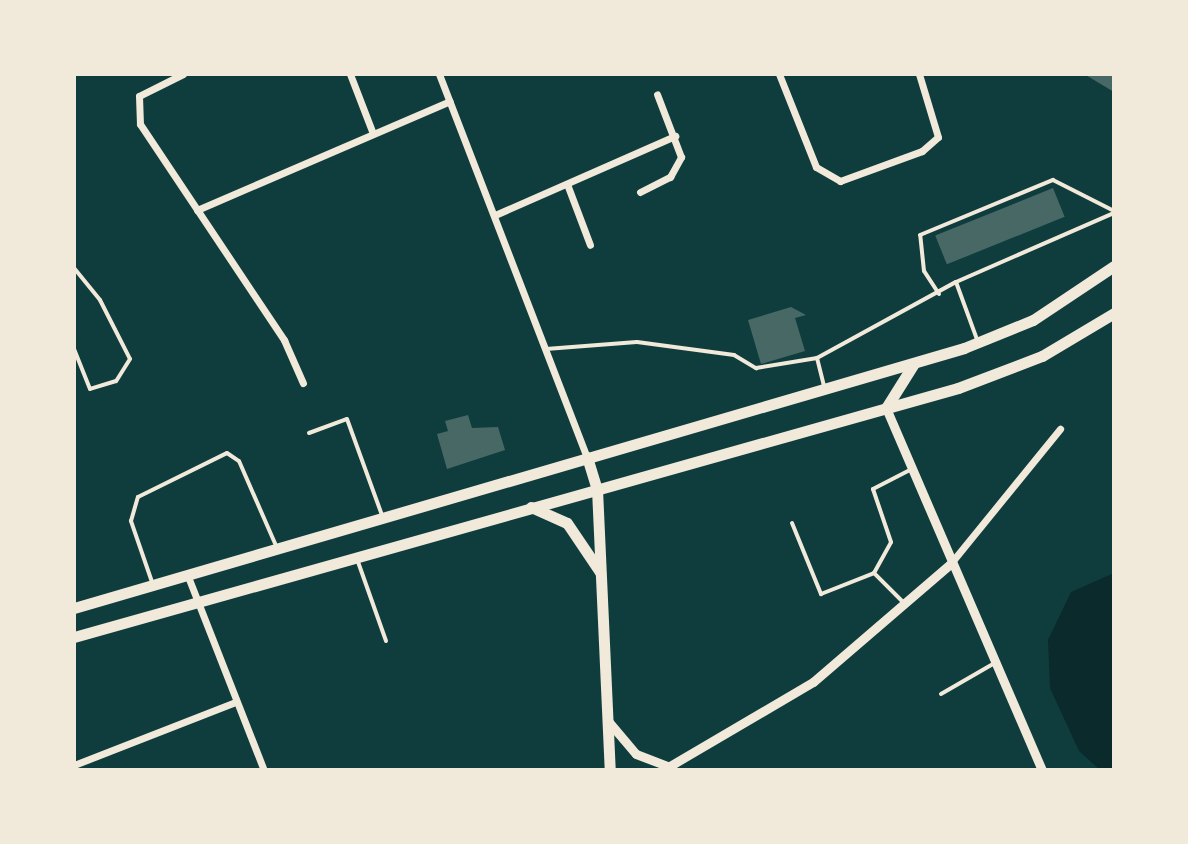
<!DOCTYPE html>
<style>
body{margin:0}
#map{position:relative;width:1188px;height:844px;overflow:hidden;background:#0f3d3e;font-family:"DM Sans",sans-serif}
div>[style]{position:absolute}
[style*='--x']{left:calc(var(--x)*1px);top:calc(var(--y)*1px);width:calc(var(--w)*1px);rotate:calc(var(--a)*1deg)}
.water>*{inset:0;background:#0a2a2b}
.building>*{inset:0;background:#486865;transform-origin:0 0}
.service>*{height:4px;margin:-2px;padding:0 2px;transform-origin:2px;border-radius:2px;background:#f1e9da}
.minor>*{height:7px;margin:-3.5px;padding:0 3.5px;transform-origin:3.5px;border-radius:3.5px;background:#f1e9da}
.tertiary>*{height:9px;margin:-4.5px;padding:0 4.5px;transform-origin:4.5px;border-radius:4.5px;background:#f1e9da}
.primary>*{height:11px;margin:-5.5px;padding:0 5.5px;transform-origin:5.5px;border-radius:5.5px;background:#f1e9da}
span{translate:-50% -50%;white-space:nowrap;text-align:center;line-height:1.15;-webkit-text-stroke:6px #f1e9da;paint-order:stroke}
.frame{position:absolute;inset:0;border:76px solid #f1e9da;pointer-events:none}
</style>
<div id="map">
<div class="water">
<div style="clip-path:polygon(1114px 573px,1114px 767px,1100px 770px,1079px 751px,1050px 688px,1048px 640px,1071px 592px)"></div>
</div>
<div class="building">
<div style="clip-path:polygon(1084px 74px,1114px 74px,1114px 92px)"></div>
<div style="left:1053px;top:188px;width:31px;height:127px;rotate:68deg"></div>
<div style="clip-path:polygon(791px 307px,806px 315px,795px 318px,805px 351px,761px 364px,748px 320px)"></div>
<div style="clip-path:polygon(468px 415px,472px 428px,498px 427px,505px 450px,447px 469px,437px 434px,448px 431px,445px 421px)"></div>
</div>
<div class="service">
<div style="--x:74;--y:268;--w:41;--a:50.9"></div>
<div style="--x:100;--y:300;--w:66;--a:63"></div>
<div style="--x:130;--y:359;--w:26;--a:122"></div>
<div style="--x:116;--y:381;--w:27;--a:163"></div>
<div style="--x:90;--y:389;--w:43;--a:-111.8"></div>
<div style="--x:956;--y:282;--w:172;--a:-23.6"></div>
<div style="--x:939;--y:294;--w:27;--a:-123"></div>
<div style="--x:924;--y:271;--w:36;--a:-96"></div>
<div style="--x:920;--y:235;--w:144;--a:-22.5"></div>
<div style="--x:1053;--y:180;--w:68;--a:26.9"></div>
<div style="--x:546;--y:349;--w:91;--a:-4.4"></div>
<div style="--x:637;--y:342;--w:98;--a:7.6"></div>
<div style="--x:734;--y:355;--w:26;--a:31"></div>
<div style="--x:756;--y:368;--w:62;--a:-9.3"></div>
<div style="--x:824;--y:386;--w:29;--a:-104"></div>
<div style="--x:817;--y:358;--w:158;--a:-28.7"></div>
<div style="--x:956;--y:282;--w:64;--a:69.9"></div>
<div style="--x:309;--y:433;--w:40;--a:-20.2"></div>
<div style="--x:347;--y:419;--w:102;--a:70"></div>
<div style="--x:792;--y:523;--w:77;--a:67.8"></div>
<div style="--x:821;--y:594;--w:57;--a:-21.6"></div>
<div style="--x:357;--y:559;--w:87;--a:70.5"></div>
<div style="--x:152;--y:582;--w:65;--a:-109"></div>
<div style="--x:131;--y:521;--w:25;--a:-74"></div>
<div style="--x:138;--y:497;--w:99;--a:-26.3"></div>
<div style="--x:227;--y:453;--w:14;--a:34"></div>
<div style="--x:239;--y:461;--w:95;--a:66.4"></div>
<div style="--x:905;--y:604;--w:44;--a:-135"></div>
<div style="--x:874;--y:573;--w:35;--a:-61"></div>
<div style="--x:891;--y:542;--w:56;--a:-108.8"></div>
<div style="--x:873;--y:489;--w:42;--a:-27.2"></div>
<div style="--x:941;--y:694;--w:60;--a:-30"></div>
</div>
<div class="minor">
<div style="--x:183;--y:74;--w:49;--a:153.4"></div>
<div style="--x:139;--y:96;--w:28;--a:88"></div>
<div style="--x:140;--y:124;--w:260;--a:56.3"></div>
<div style="--x:284;--y:340;--w:47;--a:66.2"></div>
<div style="--x:350;--y:74;--w:61;--a:68.9"></div>
<div style="--x:439;--y:74;--w:411;--a:68.9"></div>
<div style="--x:779;--y:74;--w:100;--a:68.3"></div>
<div style="--x:816;--y:167;--w:28;--a:30"></div>
<div style="--x:840;--y:181;--w:87;--a:-20.1"></div>
<div style="--x:922;--y:151;--w:21;--a:-41"></div>
<div style="--x:938;--y:137;--w:66;--a:-106.8"></div>
<div style="--x:567;--y:184;--w:65;--a:69.3"></div>
<div style="--x:640;--y:192;--w:34;--a:-27"></div>
<div style="--x:670;--y:177;--w:23;--a:-61"></div>
<div style="--x:681;--y:157;--w:67;--a:-110.9"></div>
<div style="--x:197;--y:210;--w:275;--a:-23.3"></div>
<div style="--x:495;--y:215;--w:197;--a:-23.7"></div>
<div style="--x:951;--y:563;--w:173;--a:-50.9"></div>
<div style="--x:187;--y:574;--w:211;--a:68.6"></div>
<div style="--x:74;--y:765;--w:174;--a:-21.3"></div>
</div>
<div class="tertiary">
<div style="--x:886;--y:408;--w:394;--a:66.7"></div>
<div style="--x:608;--y:721;--w:43;--a:49.7"></div>
<div style="--x:636;--y:754;--w:36;--a:21"></div>
<div style="--x:663;--y:770;--w:174;--a:-30.4"></div>
<div style="--x:813;--y:682;--w:181;--a:-40.7"></div>
</div>
<div class="primary">
<div style="--x:886;--y:408;--w:51;--a:-57.9"></div>
<div style="--x:587;--y:457;--w:34;--a:73"></div>
<div style="--x:597;--y:489;--w:281;--a:87.4"></div>
<div style="--x:531;--y:507;--w:39;--a:24"></div>
<div style="--x:567;--y:523;--w:59;--a:56"></div>
<div style="--x:74;--y:608;--w:927;--a:-16.28"></div>
<div style="--x:964;--y:348;--w:74;--a:-22.1"></div>
<div style="--x:1033;--y:320;--w:97;--a:-33.7"></div>
<div style="--x:74;--y:637;--w:918;--a:-15.73"></div>
<div style="--x:958;--y:388;--w:90;--a:-20.9"></div>
<div style="--x:1042;--y:356;--w:84;--a:-30.8"></div>
</div>
<div class="frame"></div>
</div>
